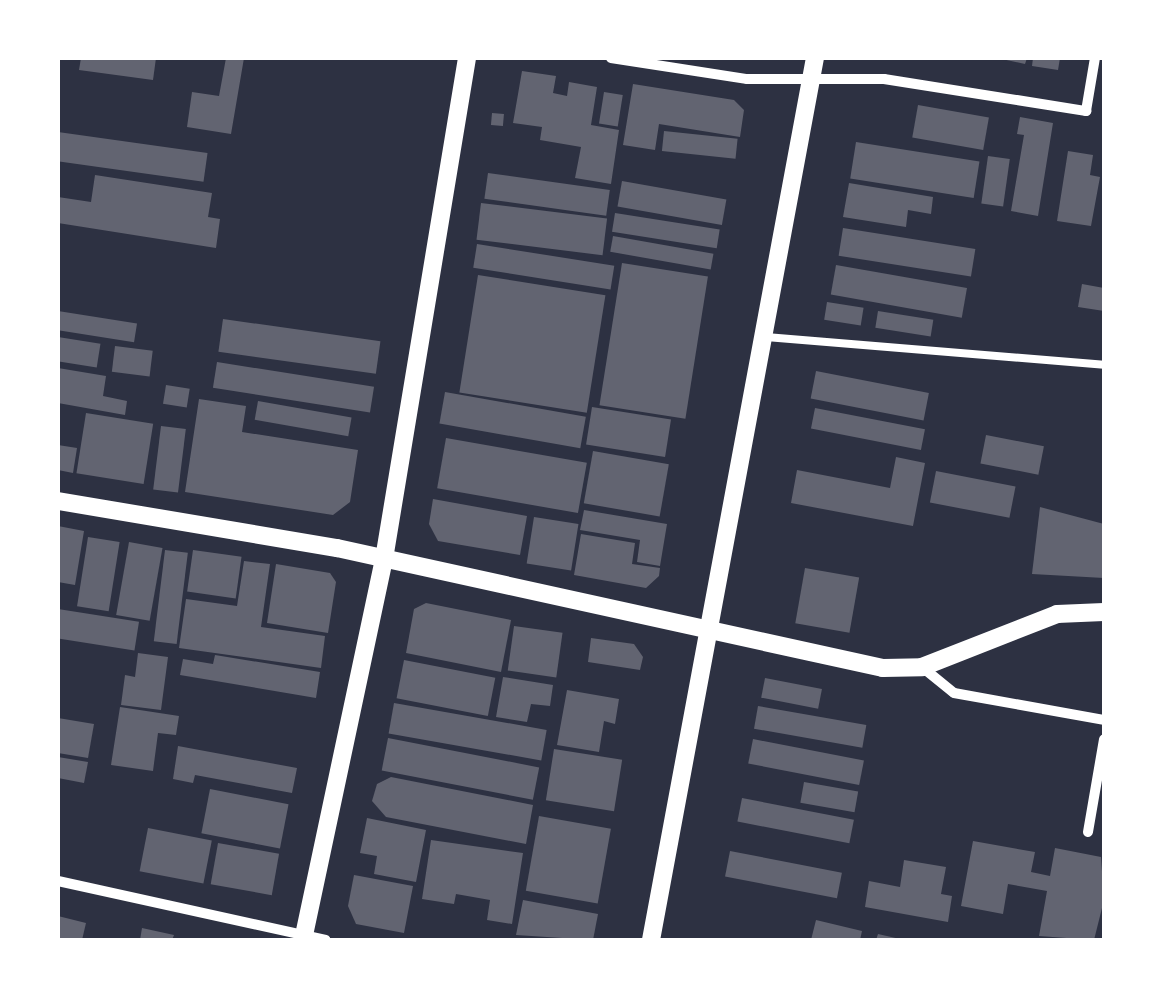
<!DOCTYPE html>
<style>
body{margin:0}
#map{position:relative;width:1162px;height:998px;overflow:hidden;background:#2d3142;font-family:Manrope,sans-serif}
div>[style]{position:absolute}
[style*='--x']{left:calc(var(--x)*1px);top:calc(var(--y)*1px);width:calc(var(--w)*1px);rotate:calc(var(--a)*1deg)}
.building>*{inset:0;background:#626471;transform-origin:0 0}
.service>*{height:8px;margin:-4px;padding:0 4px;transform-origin:4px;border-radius:4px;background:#fff}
.minor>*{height:10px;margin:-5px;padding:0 5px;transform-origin:5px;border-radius:5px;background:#fff}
.tertiary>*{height:18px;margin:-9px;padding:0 9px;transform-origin:9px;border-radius:9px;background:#fff}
span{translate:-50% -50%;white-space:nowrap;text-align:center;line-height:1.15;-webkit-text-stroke:10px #fff;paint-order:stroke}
.frame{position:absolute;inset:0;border:60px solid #fff;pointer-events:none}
</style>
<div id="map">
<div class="building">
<div style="clip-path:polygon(81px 58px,156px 58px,153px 80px,79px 70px)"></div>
<div style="clip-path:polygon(226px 58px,244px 58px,231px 134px,187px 127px,192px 92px,219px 96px)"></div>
<div style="clip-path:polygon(997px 58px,1027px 58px,1025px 64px)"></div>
<div style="clip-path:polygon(1033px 58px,1060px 58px,1058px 70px,1032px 66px)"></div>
<div style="clip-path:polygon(522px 71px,556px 76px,553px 93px,567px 96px,569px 82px,597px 87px,591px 125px,619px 130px,611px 184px,575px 178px,581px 147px,540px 140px,542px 127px,513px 123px)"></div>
<div style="clip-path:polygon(633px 84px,734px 100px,744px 110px,740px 137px,659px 124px,655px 150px,623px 145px)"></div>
<div style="left:604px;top:92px;width:19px;height:32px;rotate:9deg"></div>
<div style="left:918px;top:105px;width:72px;height:33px;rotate:10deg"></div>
<div style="left:492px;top:113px;width:12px;height:12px;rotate:5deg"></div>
<div style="clip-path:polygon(1020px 117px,1053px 123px,1038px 216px,1011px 211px,1024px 135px,1017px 134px)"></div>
<div style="left:664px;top:131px;width:74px;height:20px;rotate:6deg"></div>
<div style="left:58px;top:132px;width:151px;height:29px;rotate:8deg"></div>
<div style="left:856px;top:142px;width:125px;height:37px;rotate:9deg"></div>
<div style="clip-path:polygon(1068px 151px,1093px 155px,1090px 175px,1100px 177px,1091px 226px,1057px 221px)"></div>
<div style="left:988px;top:156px;width:22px;height:48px;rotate:8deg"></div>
<div style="left:488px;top:173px;width:123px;height:26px;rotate:8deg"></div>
<div style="clip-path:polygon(95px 175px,212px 193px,208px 217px,220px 219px,216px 248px,58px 223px,58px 197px,91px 202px)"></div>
<div style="left:622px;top:181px;width:106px;height:26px;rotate:10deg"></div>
<div style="clip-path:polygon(849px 183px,933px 197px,931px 214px,908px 210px,906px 227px,843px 217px)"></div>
<div style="left:481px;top:203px;width:127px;height:37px;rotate:7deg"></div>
<div style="left:615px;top:213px;width:106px;height:19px;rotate:9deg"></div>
<div style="left:843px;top:228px;width:134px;height:28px;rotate:9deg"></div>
<div style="left:613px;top:236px;width:102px;height:16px;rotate:10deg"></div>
<div style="left:477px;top:244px;width:139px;height:24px;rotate:9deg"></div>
<div style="left:622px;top:263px;width:87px;height:144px;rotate:9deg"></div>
<div style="left:836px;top:265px;width:133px;height:30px;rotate:10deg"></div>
<div style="left:478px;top:275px;width:129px;height:119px;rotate:9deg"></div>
<div style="clip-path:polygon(1082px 284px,1104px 288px,1104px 311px,1078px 307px)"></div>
<div style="left:827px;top:302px;width:37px;height:18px;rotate:9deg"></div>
<div style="left:58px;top:311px;width:80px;height:19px;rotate:9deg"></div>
<div style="left:878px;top:311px;width:56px;height:17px;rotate:9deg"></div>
<div style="left:223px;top:319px;width:159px;height:33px;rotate:8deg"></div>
<div style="left:58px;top:337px;width:43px;height:24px;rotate:9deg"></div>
<div style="left:115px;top:346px;width:38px;height:26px;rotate:7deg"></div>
<div style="left:217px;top:362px;width:159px;height:26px;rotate:9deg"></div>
<div style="clip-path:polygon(58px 368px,106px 376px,103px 396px,127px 401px,125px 415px,58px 403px)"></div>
<div style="left:816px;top:371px;width:115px;height:28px;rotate:11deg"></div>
<div style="left:166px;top:385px;width:24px;height:19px;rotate:9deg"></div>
<div style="left:445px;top:392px;width:143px;height:32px;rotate:10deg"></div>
<div style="clip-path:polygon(199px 399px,246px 406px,242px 432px,358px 450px,350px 502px,333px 515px,185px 492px)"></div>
<div style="left:258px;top:401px;width:95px;height:19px;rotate:10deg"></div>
<div style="left:592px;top:407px;width:80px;height:38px;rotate:9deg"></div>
<div style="left:815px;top:408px;width:112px;height:21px;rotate:11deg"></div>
<div style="left:86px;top:413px;width:68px;height:61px;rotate:9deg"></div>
<div style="left:161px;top:426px;width:25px;height:64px;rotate:7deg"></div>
<div style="left:986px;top:435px;width:59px;height:29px;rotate:11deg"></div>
<div style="left:446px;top:438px;width:143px;height:51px;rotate:10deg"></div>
<div style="clip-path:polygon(58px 445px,77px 448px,73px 473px,58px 470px)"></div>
<div style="left:593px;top:451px;width:77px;height:53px;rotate:10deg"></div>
<div style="clip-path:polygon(896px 457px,925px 463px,913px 526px,791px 503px,797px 470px,890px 488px)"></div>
<div style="left:936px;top:471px;width:81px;height:32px;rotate:11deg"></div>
<div style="clip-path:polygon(433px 499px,527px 516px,520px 555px,438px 541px,429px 524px)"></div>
<div style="clip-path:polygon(1040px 507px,1104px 524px,1104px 578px,1032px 574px)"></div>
<div style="clip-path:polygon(584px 510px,667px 524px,660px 566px,637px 562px,640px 540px,580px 530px)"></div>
<div style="left:534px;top:517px;width:45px;height:47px;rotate:9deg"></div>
<div style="clip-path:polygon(58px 526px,84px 531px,75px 585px,58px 582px)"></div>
<div style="clip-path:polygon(581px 534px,635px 543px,632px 564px,660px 568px,659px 576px,646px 588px,574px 575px)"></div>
<div style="left:88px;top:537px;width:32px;height:70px;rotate:9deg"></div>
<div style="left:129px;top:542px;width:34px;height:74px;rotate:10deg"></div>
<div style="left:165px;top:550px;width:23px;height:92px;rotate:7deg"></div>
<div style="left:193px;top:550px;width:49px;height:42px;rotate:8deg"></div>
<div style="clip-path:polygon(244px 561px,270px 564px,261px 627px,325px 636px,321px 668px,179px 648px,186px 599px,237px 606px)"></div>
<div style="clip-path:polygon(276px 564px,330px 573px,336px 582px,328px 633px,267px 623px)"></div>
<div style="left:805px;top:568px;width:55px;height:56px;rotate:10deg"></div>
<div style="clip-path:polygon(426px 603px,511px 620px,501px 672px,406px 653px,414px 609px)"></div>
<div style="left:58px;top:609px;width:82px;height:29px;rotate:9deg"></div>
<div style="left:514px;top:626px;width:49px;height:45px;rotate:8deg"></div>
<div style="clip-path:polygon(591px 638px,634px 644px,643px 657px,640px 670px,588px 662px)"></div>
<div style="clip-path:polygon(138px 653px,168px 657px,161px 710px,121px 705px,125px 675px,135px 677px)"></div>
<div style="clip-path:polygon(215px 655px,320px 672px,316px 698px,180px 675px,183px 659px,213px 664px)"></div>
<div style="left:404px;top:660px;width:93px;height:39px;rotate:11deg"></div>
<div style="clip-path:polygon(503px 677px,553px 685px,550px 706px,531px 704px,527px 722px,496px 717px)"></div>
<div style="left:765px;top:678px;width:58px;height:20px;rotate:11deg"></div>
<div style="clip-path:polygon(567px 690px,619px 699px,615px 724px,604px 721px,599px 752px,557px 745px)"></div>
<div style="left:394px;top:703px;width:155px;height:31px;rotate:10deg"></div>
<div style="left:758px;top:706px;width:110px;height:23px;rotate:10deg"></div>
<div style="clip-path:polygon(120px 707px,179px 716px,176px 735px,158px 733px,153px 771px,111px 765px)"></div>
<div style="clip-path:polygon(58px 718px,94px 724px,88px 758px,58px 753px)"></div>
<div style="left:388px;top:738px;width:154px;height:33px;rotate:11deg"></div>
<div style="left:753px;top:739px;width:113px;height:25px;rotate:11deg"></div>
<div style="clip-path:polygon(178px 746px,297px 768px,292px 793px,195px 775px,193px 783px,173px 779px)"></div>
<div style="left:554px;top:749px;width:69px;height:52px;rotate:9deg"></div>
<div style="clip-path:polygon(58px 757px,88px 762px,84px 783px,58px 778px)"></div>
<div style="clip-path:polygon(391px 777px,533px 805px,526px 844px,386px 817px,372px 801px,377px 784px)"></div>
<div style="left:804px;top:782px;width:55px;height:21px;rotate:10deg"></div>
<div style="left:210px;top:789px;width:80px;height:45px;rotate:11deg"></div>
<div style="left:742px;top:798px;width:114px;height:24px;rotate:11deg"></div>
<div style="left:539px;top:816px;width:73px;height:76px;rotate:10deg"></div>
<div style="clip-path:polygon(367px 818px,426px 830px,416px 882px,374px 874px,377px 856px,360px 853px)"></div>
<div style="left:148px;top:828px;width:65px;height:44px;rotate:11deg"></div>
<div style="clip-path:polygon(431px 840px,523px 853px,512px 924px,487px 920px,490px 900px,456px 894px,454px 904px,422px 899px)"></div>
<div style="clip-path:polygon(973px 841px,1035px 852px,1031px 872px,1050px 876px,1055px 848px,1101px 857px,1104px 900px,1094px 940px,1039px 936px,1047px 891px,1008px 884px,1003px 914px,961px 906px)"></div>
<div style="left:218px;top:843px;width:62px;height:42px;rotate:10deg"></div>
<div style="left:730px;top:851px;width:114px;height:26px;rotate:11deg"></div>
<div style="clip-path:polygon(904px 860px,946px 867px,941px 894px,952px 896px,948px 922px,865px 907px,869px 881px,900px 887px)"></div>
<div style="clip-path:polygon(354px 875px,413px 886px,404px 933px,356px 924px,348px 906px)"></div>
<div style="clip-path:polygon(523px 900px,598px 914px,593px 940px,516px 935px)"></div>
<div style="clip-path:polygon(58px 916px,86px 923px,82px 940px,58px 940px)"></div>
<div style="clip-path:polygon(816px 920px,862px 931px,860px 940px,811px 940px)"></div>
<div style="clip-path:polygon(142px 928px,174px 935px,172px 940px,140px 940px)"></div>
<div style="clip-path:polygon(878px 934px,900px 939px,900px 940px,876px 940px)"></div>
</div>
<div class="service">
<div style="--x:766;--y:337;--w:339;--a:4.7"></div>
</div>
<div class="minor">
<div style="--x:611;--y:58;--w:138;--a:8.8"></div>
<div style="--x:747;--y:79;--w:137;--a:0"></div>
<div style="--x:884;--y:79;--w:205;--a:9"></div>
<div style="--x:1086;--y:111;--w:54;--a:-80.4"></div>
<div style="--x:922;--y:667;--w:41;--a:39.1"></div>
<div style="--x:954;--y:693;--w:152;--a:10.2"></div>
<div style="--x:1088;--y:832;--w:94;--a:-80.2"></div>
<div style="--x:58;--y:881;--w:274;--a:12.4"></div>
</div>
<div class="tertiary">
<div style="--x:58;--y:501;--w:283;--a:9.6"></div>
<div style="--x:337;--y:548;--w:559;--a:12.4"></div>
<div style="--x:883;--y:668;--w:39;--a:-1"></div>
<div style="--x:922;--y:667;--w:145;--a:-21.4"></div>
<div style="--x:1057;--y:614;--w:47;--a:-2.4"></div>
<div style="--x:303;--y:940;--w:390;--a:-78"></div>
<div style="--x:384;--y:559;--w:508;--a:-80.59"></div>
<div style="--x:651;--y:940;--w:897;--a:-79.47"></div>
</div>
<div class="frame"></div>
</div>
